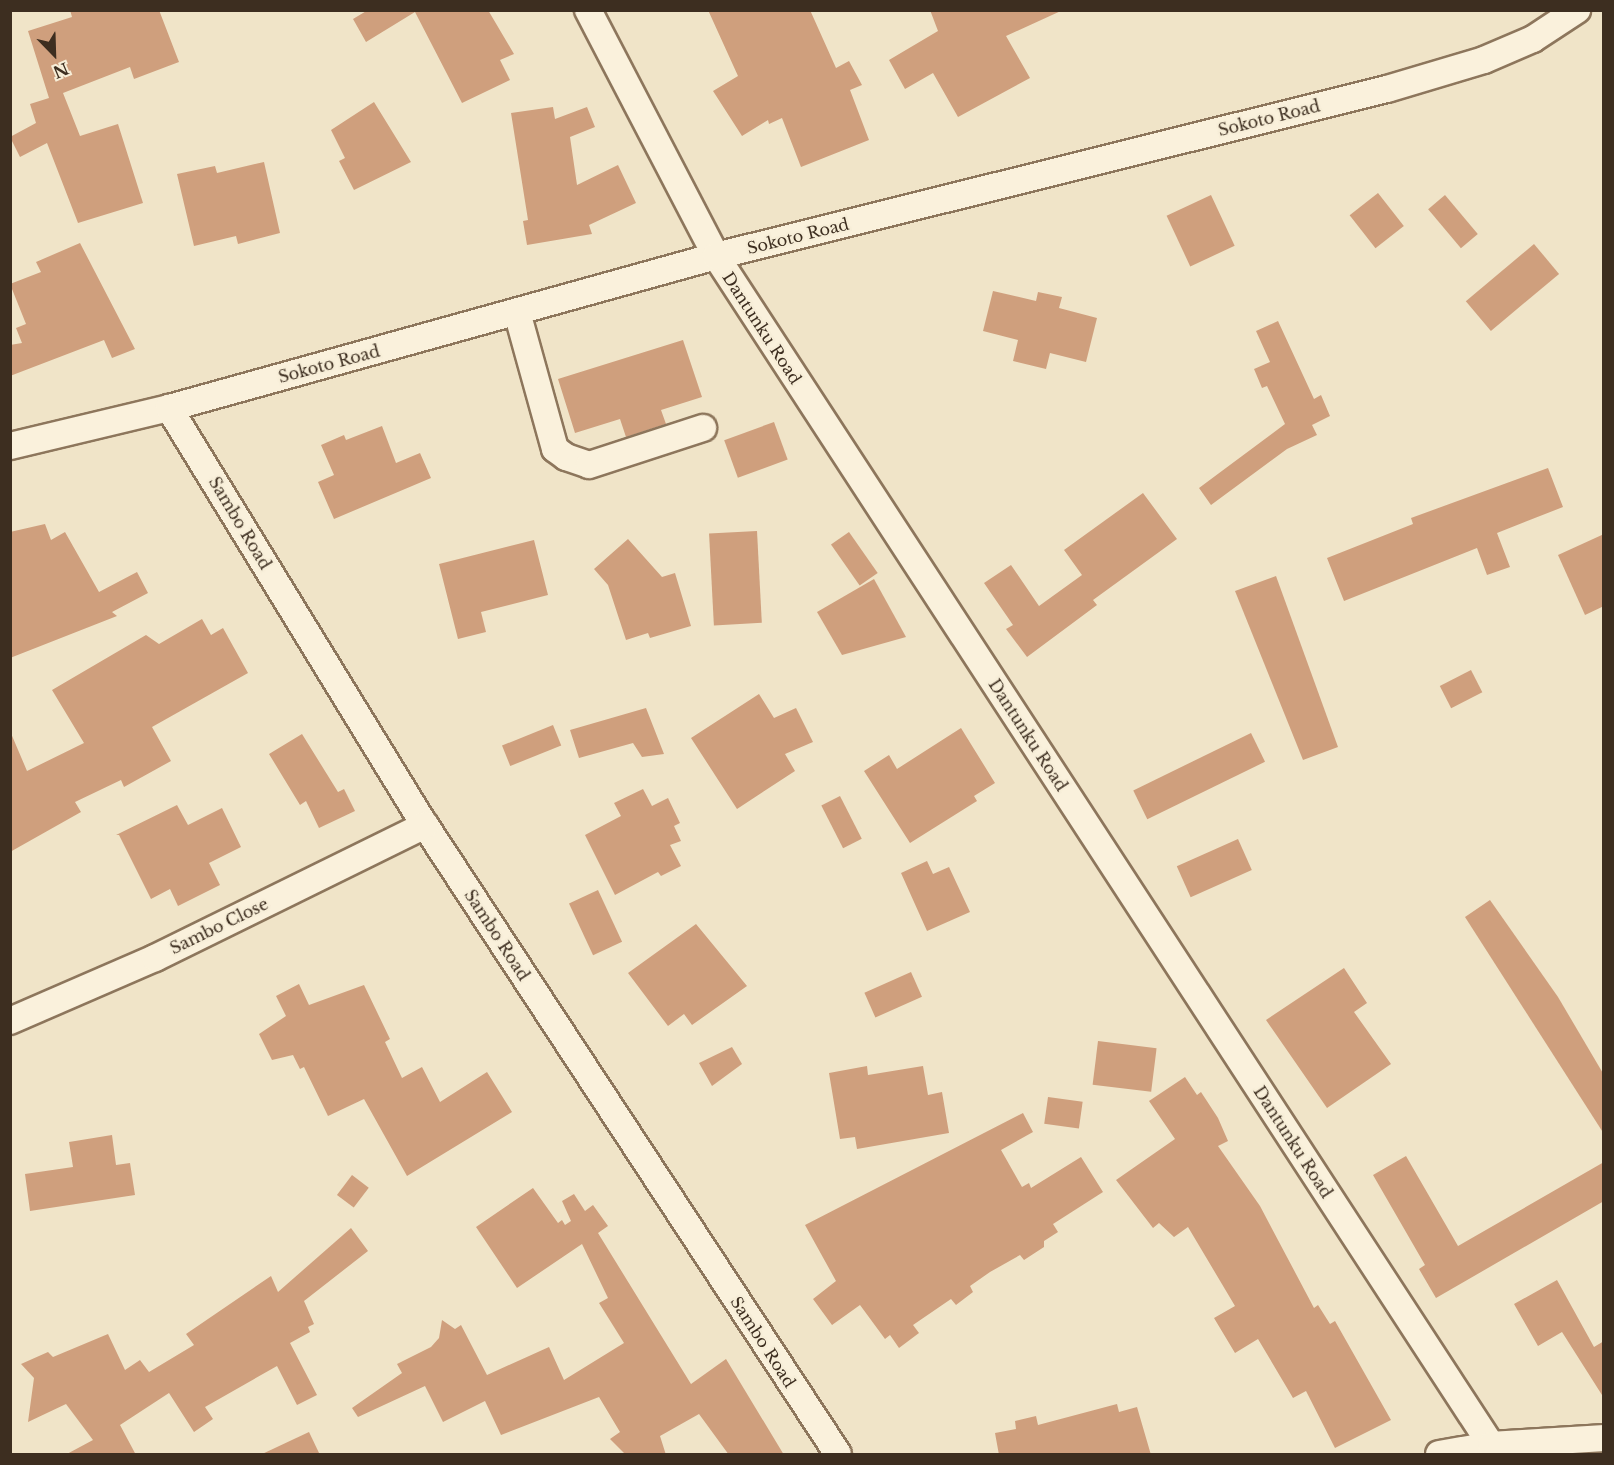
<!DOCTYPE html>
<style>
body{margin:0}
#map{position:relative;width:1614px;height:1465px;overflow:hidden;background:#f0e4c8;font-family:"Libre Baskerville",serif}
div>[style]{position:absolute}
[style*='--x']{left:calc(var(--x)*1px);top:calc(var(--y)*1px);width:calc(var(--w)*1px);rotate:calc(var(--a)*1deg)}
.building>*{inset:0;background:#cf9f7d;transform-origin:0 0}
.roads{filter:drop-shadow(2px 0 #8d765c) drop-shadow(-2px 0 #8d765c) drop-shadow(0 2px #8d765c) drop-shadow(0 -2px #8d765c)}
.minor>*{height:26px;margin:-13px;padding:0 13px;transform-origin:13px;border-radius:13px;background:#faf1dc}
span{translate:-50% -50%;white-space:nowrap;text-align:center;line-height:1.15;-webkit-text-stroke:4.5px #f7eed8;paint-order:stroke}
.street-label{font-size:16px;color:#3d2e20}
.frame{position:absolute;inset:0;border:12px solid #3d2e20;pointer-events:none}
.north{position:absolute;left:24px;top:24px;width:60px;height:60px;-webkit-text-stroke:4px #f7eed8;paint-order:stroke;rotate:157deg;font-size:16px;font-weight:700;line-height:24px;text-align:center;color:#3d2e20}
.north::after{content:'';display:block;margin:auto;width:21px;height:27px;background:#3d2e20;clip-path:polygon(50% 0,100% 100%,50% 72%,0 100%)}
</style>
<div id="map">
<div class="building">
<div style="clip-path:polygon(70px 10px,159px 10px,179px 62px,134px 79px,130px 67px,63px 93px,80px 136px,118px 124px,143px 203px,78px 223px,47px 143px,20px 157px,10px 137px,36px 123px,30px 104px,49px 98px,28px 31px,72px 17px)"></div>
<div style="clip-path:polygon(368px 10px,488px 10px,514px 54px,500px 60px,510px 80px,462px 103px,415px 12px,366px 42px,353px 19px)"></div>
<div style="clip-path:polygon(708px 10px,810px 10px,836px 68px,849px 61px,862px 85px,850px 90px,869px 140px,801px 167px,782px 118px,769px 124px,768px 120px,742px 136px,713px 91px,738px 76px)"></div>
<div style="clip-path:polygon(930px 10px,1063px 10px,1006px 36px,1030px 78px,958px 117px,933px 73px,905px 89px,889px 60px,938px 31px)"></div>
<div style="clip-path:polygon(374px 102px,411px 162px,354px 190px,339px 161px,345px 158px,331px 130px)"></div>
<div style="clip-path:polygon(553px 107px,555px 119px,587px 107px,595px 127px,570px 137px,577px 185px,618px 165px,636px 203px,589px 225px,592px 234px,527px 245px,523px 221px,528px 220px,511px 113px)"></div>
<div style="clip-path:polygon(264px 162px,280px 233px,238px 244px,236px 236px,194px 246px,177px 174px,215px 166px,217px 173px)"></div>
<div style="left:1378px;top:193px;width:42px;height:36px;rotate:52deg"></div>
<div style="left:1211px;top:195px;width:56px;height:49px;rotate:65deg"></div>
<div style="left:1445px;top:195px;width:51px;height:22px;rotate:50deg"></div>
<div style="clip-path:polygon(80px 243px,135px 349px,112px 358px,104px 340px,10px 376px,10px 345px,22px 343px,16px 328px,26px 324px,10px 284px,41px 272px,36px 262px)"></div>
<div style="left:1534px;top:244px;width:39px;height:89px;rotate:50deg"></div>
<div style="clip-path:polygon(993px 291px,1036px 301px,1038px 292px,1062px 297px,1059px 308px,1097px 318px,1086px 362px,1050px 353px,1046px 369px,1013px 361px,1018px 340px,983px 331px)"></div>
<div style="clip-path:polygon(1278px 321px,1314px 399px,1321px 395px,1330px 416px,1312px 425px,1317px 435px,1287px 449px,1211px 505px,1199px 488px,1285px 424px,1267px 386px,1262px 388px,1254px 369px,1270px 362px,1256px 331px)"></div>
<div style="clip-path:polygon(683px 340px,702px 397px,661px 410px,666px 424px,626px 437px,620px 419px,575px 433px,558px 379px)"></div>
<div style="left:774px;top:422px;width:40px;height:53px;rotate:70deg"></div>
<div style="clip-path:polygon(382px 426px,396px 463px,420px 453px,431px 478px,334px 519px,318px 482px,334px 475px,321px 445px,344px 435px,346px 440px)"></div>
<div style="clip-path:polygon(1548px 468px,1563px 507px,1497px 533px,1510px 567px,1487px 575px,1477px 548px,1344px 601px,1327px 558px,1413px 524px,1411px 518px)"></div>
<div style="clip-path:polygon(1143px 493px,1177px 539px,1093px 600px,1097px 605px,1027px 657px,1006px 629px,1013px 625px,984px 583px,1011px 565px,1039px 606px,1082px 575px,1064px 550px)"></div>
<div style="clip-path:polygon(45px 524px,51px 540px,65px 532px,99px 592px,137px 572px,148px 593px,112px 612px,117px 616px,10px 658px,10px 532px)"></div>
<div style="left:757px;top:531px;width:92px;height:48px;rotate:87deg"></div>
<div style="left:849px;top:532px;width:50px;height:22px;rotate:55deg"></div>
<div style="clip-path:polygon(1604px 534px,1604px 606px,1585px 615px,1558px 555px)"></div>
<div style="clip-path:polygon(628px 539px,662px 577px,675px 573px,691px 626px,650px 638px,648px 633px,626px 640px,608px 585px,594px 569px)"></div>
<div style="clip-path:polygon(534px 540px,548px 595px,481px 612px,486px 632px,458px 639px,439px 564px)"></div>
<div style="clip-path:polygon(1276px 576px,1338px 747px,1303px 760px,1235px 591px)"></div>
<div style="clip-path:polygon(874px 579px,906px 637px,842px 655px,817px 612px)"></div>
<div style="clip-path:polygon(202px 619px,211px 635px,223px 628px,248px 673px,152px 727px,171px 761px,124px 787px,121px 780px,75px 802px,81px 812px,10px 852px,10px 731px,27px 771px,84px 743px,52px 690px,146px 635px,159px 644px)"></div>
<div style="left:1471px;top:670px;width:25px;height:35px;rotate:63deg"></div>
<div style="clip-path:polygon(759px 694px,774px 718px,796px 708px,813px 742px,785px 754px,795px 771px,737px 809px,691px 738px)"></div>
<div style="clip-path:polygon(646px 708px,664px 754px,642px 757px,633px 743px,579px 758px,570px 730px)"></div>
<div style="left:553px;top:725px;width:22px;height:55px;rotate:68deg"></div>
<div style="clip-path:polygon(961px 728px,995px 783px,974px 796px,977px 801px,910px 843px,864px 771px,889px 755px,897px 769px)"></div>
<div style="left:1251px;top:733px;width:32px;height:131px;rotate:64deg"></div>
<div style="clip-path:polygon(302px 734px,338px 792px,344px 789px,355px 811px,319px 828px,306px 801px,300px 805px,269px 754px)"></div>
<div style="clip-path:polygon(643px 789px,652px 806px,668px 798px,680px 823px,674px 826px,681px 841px,670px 845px,681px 866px,661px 876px,658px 872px,615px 895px,585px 835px,621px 816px,614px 803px)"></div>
<div style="left:840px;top:796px;width:48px;height:21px;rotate:63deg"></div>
<div style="clip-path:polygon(177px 805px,188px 825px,222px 808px,241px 847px,209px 863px,220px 885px,178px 906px,170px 889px,151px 899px,119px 835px,116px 835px)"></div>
<div style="left:1238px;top:839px;width:34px;height:67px;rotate:66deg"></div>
<div style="clip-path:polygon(927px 861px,933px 874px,949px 867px,970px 912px,927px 931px,901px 873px)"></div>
<div style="left:598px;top:890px;width:57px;height:32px;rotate:65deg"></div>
<div style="clip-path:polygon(1490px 900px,1558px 997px,1604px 1075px,1604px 1134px,1465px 917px)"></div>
<div style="clip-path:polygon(696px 924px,747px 986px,692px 1025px,684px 1014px,668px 1026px,628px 973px)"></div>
<div style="clip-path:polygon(1344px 968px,1367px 1003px,1354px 1012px,1391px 1064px,1327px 1108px,1266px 1020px)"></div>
<div style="left:911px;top:972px;width:27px;height:51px;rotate:66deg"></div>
<div style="clip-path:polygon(299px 984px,309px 1005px,364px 985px,390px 1039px,385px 1042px,402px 1078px,422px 1067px,440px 1102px,487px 1072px,512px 1112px,407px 1176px,364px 1099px,328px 1116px,304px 1067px,300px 1069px,293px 1055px,272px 1060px,259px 1034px,286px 1016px,276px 996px)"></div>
<div style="left:1098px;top:1041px;width:59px;height:44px;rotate:7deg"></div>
<div style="clip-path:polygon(732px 1047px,742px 1064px,712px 1086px,699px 1063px)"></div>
<div style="clip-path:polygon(867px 1066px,868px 1075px,923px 1066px,928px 1095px,942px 1092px,949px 1133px,857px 1149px,855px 1137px,840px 1139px,829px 1073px)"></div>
<div style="clip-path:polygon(1185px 1077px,1197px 1095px,1201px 1092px,1218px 1118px,1228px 1141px,1218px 1146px,1260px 1206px,1314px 1308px,1318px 1305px,1330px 1324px,1335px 1321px,1391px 1420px,1335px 1448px,1306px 1391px,1293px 1398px,1258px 1339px,1235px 1353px,1214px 1318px,1235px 1306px,1188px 1227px,1174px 1237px,1159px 1223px,1153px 1228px,1116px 1180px,1175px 1139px,1149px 1101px)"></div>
<div style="left:1048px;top:1097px;width:35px;height:27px;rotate:8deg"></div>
<div style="clip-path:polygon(1023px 1113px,1033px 1132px,1001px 1150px,1022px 1187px,1029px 1183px,1031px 1188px,1081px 1157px,1103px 1192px,1053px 1224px,1058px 1232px,1044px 1241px,1044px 1247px,1024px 1260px,1020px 1255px,990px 1272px,970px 1286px,973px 1292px,956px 1305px,951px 1299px,913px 1325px,919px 1333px,899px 1348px,890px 1335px,885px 1339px,860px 1305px,832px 1325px,813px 1299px,836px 1281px,805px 1225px)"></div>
<div style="clip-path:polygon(112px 1135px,116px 1165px,130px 1163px,135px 1195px,30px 1211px,25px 1174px,73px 1167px,69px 1142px)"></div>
<div style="clip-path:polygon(1406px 1156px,1458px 1246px,1604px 1162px,1604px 1201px,1436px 1298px,1419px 1269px,1425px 1265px,1373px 1175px)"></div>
<div style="left:352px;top:1175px;width:21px;height:25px;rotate:37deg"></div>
<div style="clip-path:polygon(533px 1188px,558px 1223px,562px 1220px,565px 1225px,571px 1221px,562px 1201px,574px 1194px,585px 1211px,593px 1205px,608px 1226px,598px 1233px,691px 1384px,726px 1359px,784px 1455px,729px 1455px,699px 1414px,660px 1436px,666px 1455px,626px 1455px,610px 1439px,620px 1432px,599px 1397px,501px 1435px,485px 1401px,443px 1422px,425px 1386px,358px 1417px,352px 1408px,402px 1373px,397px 1364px,431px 1347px,439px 1338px,442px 1320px,455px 1329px,461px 1325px,487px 1375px,549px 1347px,564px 1380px,624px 1343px,599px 1303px,608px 1298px,582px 1244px,517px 1288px,476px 1227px)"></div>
<div style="clip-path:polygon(351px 1228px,368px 1251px,304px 1301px,314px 1324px,308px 1327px,310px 1332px,290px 1343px,317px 1395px,297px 1405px,277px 1366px,205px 1407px,213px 1419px,194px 1432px,169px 1393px,120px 1425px,136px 1455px,65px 1455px,93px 1440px,66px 1404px,28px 1422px,34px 1378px,21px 1364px,48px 1352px,53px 1357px,108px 1334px,125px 1370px,140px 1360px,149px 1372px,194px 1345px,186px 1334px,271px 1276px,278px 1292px)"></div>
<div style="clip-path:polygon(1557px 1280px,1594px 1347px,1604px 1341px,1602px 1395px,1562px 1332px,1538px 1346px,1514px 1304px)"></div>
<div style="clip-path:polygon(1117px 1404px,1119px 1412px,1137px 1407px,1151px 1455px,999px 1455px,995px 1433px,1016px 1429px,1015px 1421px,1036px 1416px,1038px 1425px)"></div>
<div style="clip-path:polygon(309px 1432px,320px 1455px,260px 1455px)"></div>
</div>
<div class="roads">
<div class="minor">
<div style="--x:588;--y:10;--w:277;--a:62.5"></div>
<div style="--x:716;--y:256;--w:1419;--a:56.9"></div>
<div style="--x:517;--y:312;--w:142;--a:74.5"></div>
<div style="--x:555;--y:449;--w:14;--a:36"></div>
<div style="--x:566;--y:457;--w:24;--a:19"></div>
<div style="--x:589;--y:465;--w:120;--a:-18"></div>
<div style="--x:169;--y:408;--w:489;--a:58.5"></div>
<div style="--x:425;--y:825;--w:752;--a:56.71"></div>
<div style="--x:10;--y:446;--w:163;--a:-13.4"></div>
<div style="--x:169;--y:408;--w:568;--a:-15.53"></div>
<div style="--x:716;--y:256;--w:691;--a:-13.98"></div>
<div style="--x:1387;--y:89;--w:101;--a:-16.6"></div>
<div style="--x:1484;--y:60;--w:53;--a:-23.2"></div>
<div style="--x:1533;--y:39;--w:53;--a:-33.4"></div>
<div style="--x:10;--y:1021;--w:158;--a:-23.5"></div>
<div style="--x:155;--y:958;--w:301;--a:-26.2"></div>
<div style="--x:1439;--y:1454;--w:53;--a:-9.8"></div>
<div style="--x:1491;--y:1445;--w:113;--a:-3.5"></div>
</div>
</div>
<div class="street-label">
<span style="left:1269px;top:118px;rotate:-14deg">Sokoto Road</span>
<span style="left:798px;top:236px;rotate:-14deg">Sokoto Road</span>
<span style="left:762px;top:328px;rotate:57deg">Dantunku Road</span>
<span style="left:329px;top:364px;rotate:-15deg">Sokoto Road</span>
<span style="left:240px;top:523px;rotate:59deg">Sambo Road</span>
<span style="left:1028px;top:735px;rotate:57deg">Dantunku Road</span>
<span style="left:219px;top:926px;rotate:-26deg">Sambo Close</span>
<span style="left:497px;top:935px;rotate:57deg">Sambo Road</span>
<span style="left:1293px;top:1142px;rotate:57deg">Dantunku Road</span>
<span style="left:763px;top:1342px;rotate:57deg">Sambo Road</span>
</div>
<div class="frame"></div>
<div class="north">N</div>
</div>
